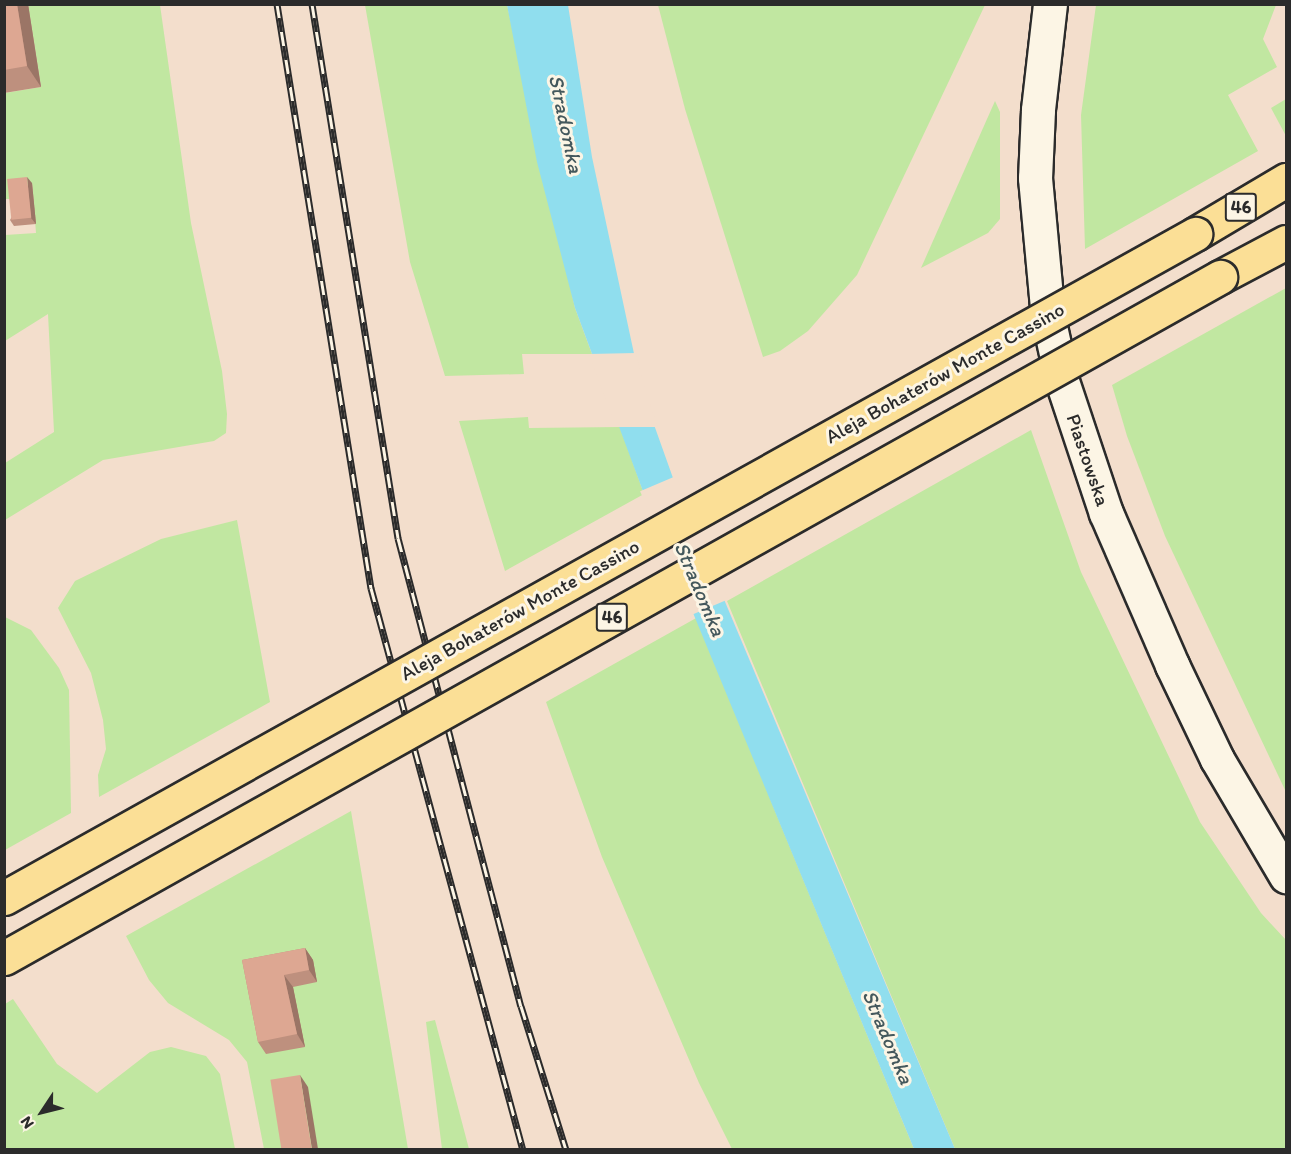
<!DOCTYPE html>
<meta charset="utf-8">
<style>
body{margin:0}
#map{position:relative;width:1291px;height:1154px;overflow:hidden;background:#f3decc;font-family:Itim,sans-serif}
div>[style]{position:absolute}
[style*='--x']{left:calc(var(--x)*1px);top:calc(var(--y)*1px);width:calc(var(--w)*1px);rotate:calc(var(--a)*1deg)}
.green>*{inset:0;background:#c1e7a1}
.water>*{inset:0;background:#90deee}
.pier>*{inset:0;background:#f3decc;transform-origin:0 0}
.roads{filter:drop-shadow(2px 0 #2b2b2b) drop-shadow(-2px 0 #2b2b2b) drop-shadow(0 2px #2b2b2b) drop-shadow(0 -2px #2b2b2b)}
.secondary>*{height:33px;margin:-16.5px;padding:0 16.5px;transform-origin:16.5px;border-radius:16.5px;background:#fcf5e5}
.primary>*{height:33px;margin:-16.5px;padding:0 16.5px;transform-origin:16.5px;border-radius:16.5px;background:#fbdf96}
.rail>*{height:7px;margin-top:-3.5px;transform-origin:0;background:repeating-linear-gradient(90deg,#fcf5e5 0 14px,#2b2b2b 0 28px);box-sizing:border-box;border-block:2px solid #2b2b2b}
.bridges{filter:drop-shadow(2px 0 #2b2b2b) drop-shadow(-2px 0 #2b2b2b) drop-shadow(0 2px #2b2b2b) drop-shadow(0 -2px #2b2b2b)}
.primary-bridge>*{height:33px;margin:-16.5px;padding:0 16.5px;transform-origin:16.5px;border-radius:16.5px;background:#fbdf96}
.wall>*{inset:0;background:#be907e}
.shaded-wall>*{inset:0;background:#9b7566}
.building>*{inset:0;background:#dda792;transform-origin:0 0}
span{translate:-50% -50%;white-space:nowrap;text-align:center;line-height:1.15;-webkit-text-stroke:6px #fcf5e5;paint-order:stroke}
.shield-label span{padding:2px 4px;background:#fcf5e5;border:2px solid;border-radius:4px;-webkit-text-stroke-width:0}
.shield-label{font-size:18px;color:#2b2b2b;font-weight:700}
.street-label{font-size:20px;color:#2b2b2b}
.water-label{font-size:21px;color:#44585c;font-style:italic}
.frame{position:absolute;inset:0;border:6px solid #2b2b2b;pointer-events:none}
.north{position:absolute;left:12px;top:1082px;width:60px;height:60px;-webkit-text-stroke:4px #fcf5e5;paint-order:stroke;rotate:235deg;font-size:16px;font-weight:700;line-height:24px;text-align:center;color:#2b2b2b}
.north::after{content:'';display:block;margin:auto;width:21px;height:27px;background:#2b2b2b;clip-path:polygon(50% 0,100% 100%,50% 72%,0 100%)}
</style>
<div id="map">
<div class="green">
<div style="clip-path:polygon(28px 5px,160px 5px,191px 223px,222px 371px,227px 414px,226px 433px,214px 441px,103px 460px,5px 520px,5px 463px,54px 432px,48px 314px,5px 341px,5px 235px,36px 233px,32px 183px,12px 199px,4px 199px,5px 93px,41px 87px)"></div>
<div style="clip-path:polygon(365px 5px,507px 5px,575px 308px,592px 354px,522px 354px,524px 374px,445px 376px,410px 262px)"></div>
<div style="clip-path:polygon(658px 5px,985px 5px,857px 275px,808px 331px,780px 351px,763px 357px,685px 109px)"></div>
<div style="clip-path:polygon(1096px 5px,1276px 5px,1263px 39px,1277px 67px,1228px 95px,1258px 151px,1085px 249px,1081px 115px)"></div>
<div style="clip-path:polygon(1286px 99px,1286px 136px,1271px 108px)"></div>
<div style="clip-path:polygon(995px 101px,1000px 112px,1000px 219px,988px 233px,921px 268px)"></div>
<div style="clip-path:polygon(1286px 288px,1286px 792px,1165px 536px,1127px 436px,1112px 385px)"></div>
<div style="clip-path:polygon(528px 417px,529px 428px,620px 427px,644px 494px,505px 571px,459px 421px)"></div>
<div style="clip-path:polygon(1031px 430px,1081px 572px,1200px 822px,1261px 913px,1286px 940px,1286px 1149px,955px 1149px,727px 601px)"></div>
<div style="clip-path:polygon(237px 520px,270px 702px,99px 797px,98px 775px,106px 749px,103px 720px,91px 673px,58px 608px,75px 581px,161px 539px)"></div>
<div style="clip-path:polygon(5px 617px,31px 630px,59px 668px,69px 690px,71px 813px,5px 850px)"></div>
<div style="clip-path:polygon(698px 617px,775px 811px,914px 1149px,732px 1149px,699px 1083px,602px 857px,546px 702px)"></div>
<div style="clip-path:polygon(351px 811px,408px 1149px,264px 1149px,247px 1062px,229px 1040px,168px 1003px,149px 980px,126px 936px)"></div>
<div style="clip-path:polygon(13px 999px,57px 1064px,97px 1093px,150px 1052px,171px 1047px,206px 1056px,220px 1074px,235px 1149px,5px 1149px,5px 1004px)"></div>
<div style="clip-path:polygon(435px 1020px,469px 1149px,442px 1149px,426px 1022px)"></div>
</div>
<div class="water">
<div style="clip-path:polygon(507px 5px,568px 5px,592px 157px,642px 391px,673px 478px,955px 1149px,914px 1149px,644px 494px,575px 308px,537px 162px)"></div>
</div>
<div class="pier">
<div style="clip-path:polygon(636px 353px,645px 390px,658px 427px,616px 427px,589px 354px)"></div>
<div style="left:676px;top:476px;width:134px;height:39px;rotate:67deg"></div>
</div>
<div class="roads">
<div class="secondary">
<div style="--x:1050;--y:4;--w:107;--a:96.5"></div>
<div style="--x:1038;--y:110;--w:68;--a:92.5"></div>
<div style="--x:1035;--y:178;--w:140;--a:84.7"></div>
<div style="--x:1048;--y:317;--w:66;--a:77.7"></div>
<div style="--x:1062;--y:381;--w:139;--a:71.6"></div>
<div style="--x:1106;--y:513;--w:166;--a:66.5"></div>
<div style="--x:1172;--y:665;--w:104;--a:64.4"></div>
<div style="--x:1217;--y:759;--w:136;--a:59.5"></div>
</div>
<div class="primary">
<div style="--x:1195;--y:234;--w:106;--a:-30.7"></div>
<div style="--x:1220;--y:277;--w:75;--a:-27.9"></div>
</div>
</div>
<div class="rail">
<div style="--x:277;--y:4;--w:592;--a:80.86"></div>
<div style="--x:371;--y:588;--w:582;--a:74.87"></div>
<div style="--x:312;--y:4;--w:541;--a:80.85"></div>
<div style="--x:398;--y:538;--w:484;--a:75.3"></div>
<div style="--x:521;--y:1006;--w:151;--a:72.6"></div>
</div>
<div class="bridges">
<div class="primary-bridge">
<div style="--x:4;--y:898;--w:1364;--a:-29.14"></div>
<div style="--x:4;--y:958;--w:1394;--a:-29.25"></div>
</div>
</div>
<div class="wall">
<div style="clip-path:polygon(4px 4px,28px 4px,41px 87px,4px 93px)"></div>
<div style="clip-path:polygon(32px 183px,36px 224px,14px 226px,10px 220px)"></div>
<div style="clip-path:polygon(305px 948px,313px 960px,317px 982px,293px 987px,305px 1047px,266px 1054px,258px 1042px,242px 960px)"></div>
</div>
<div class="shaded-wall">
<div style="clip-path:polygon(17px 4px,28px 4px,41px 87px,27px 66px)"></div>
<div style="clip-path:polygon(27px 177px,32px 183px,36px 224px,31px 218px)"></div>
<div style="clip-path:polygon(305px 948px,313px 960px,317px 982px,309px 970px)"></div>
<div style="clip-path:polygon(284px 975px,293px 987px,305px 1047px,297px 1034px)"></div>
<div style="clip-path:polygon(300px 1075px,308px 1087px,318px 1149px,312px 1149px)"></div>
</div>
<div class="building">
<div style="clip-path:polygon(4px 4px,17px 4px,27px 66px,4px 70px)"></div>
<div style="left:27px;top:177px;width:41px;height:20px;rotate:84deg"></div>
<div style="clip-path:polygon(305px 948px,309px 970px,284px 975px,297px 1034px,258px 1042px,242px 960px)"></div>
<div style="left:300px;top:1075px;width:75px;height:30px;rotate:81deg"></div>
</div>
<div class="shield-label">
<span style="left:1241px;top:207px">46</span>
<span style="left:612px;top:617px">46</span>
</div>
<div class="street-label">
<span style="left:945px;top:373px;rotate:-29deg">Aleja Bohaterów Monte Cassino</span>
<span style="left:1088px;top:460px;rotate:71deg">Piastowska</span>
<span style="left:520px;top:610px;rotate:-29deg">Aleja Bohaterów Monte Cassino</span>
</div>
<div class="water-label">
<span style="left:566px;top:124px;rotate:78deg">Stradomka</span>
<span style="left:700px;top:589px;rotate:67deg">Stradomka</span>
<span style="left:888px;top:1037px;rotate:67deg">Stradomka</span>
</div>
<div class="frame"></div>
<div class="north">N</div>
</div>
